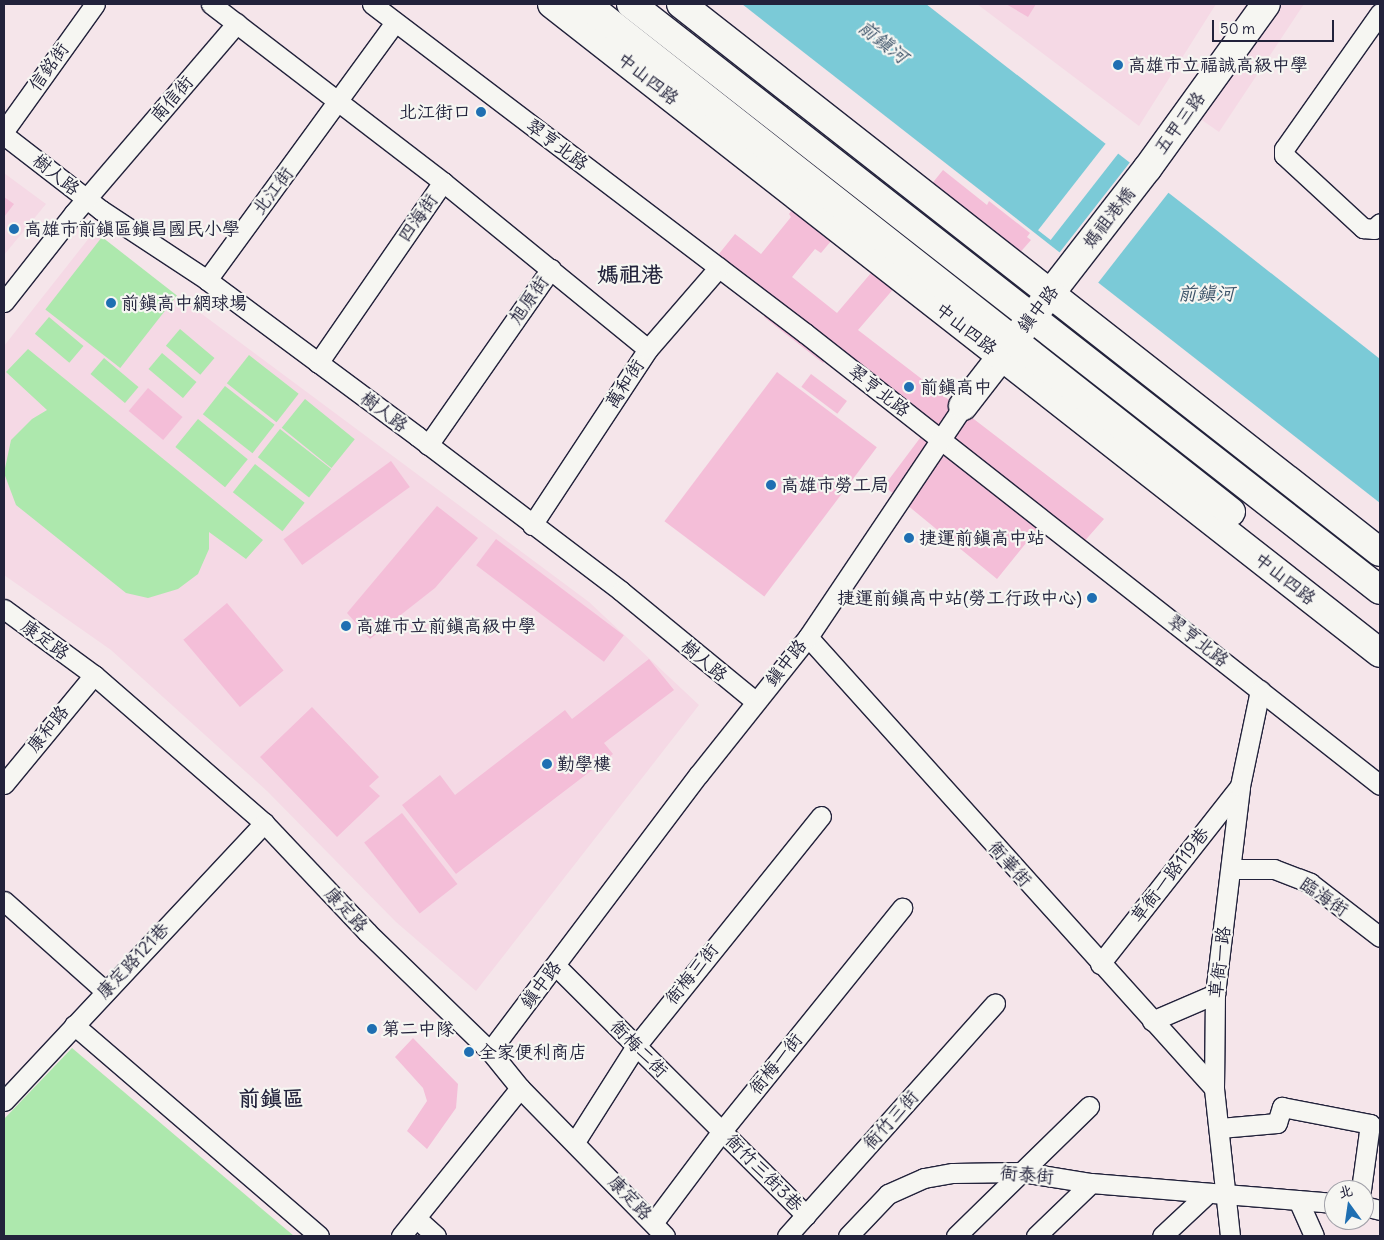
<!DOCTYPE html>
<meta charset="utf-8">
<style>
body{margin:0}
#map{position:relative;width:1384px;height:1240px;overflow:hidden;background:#f5e5ea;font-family:Delius,"LXGW WenKai TC",sans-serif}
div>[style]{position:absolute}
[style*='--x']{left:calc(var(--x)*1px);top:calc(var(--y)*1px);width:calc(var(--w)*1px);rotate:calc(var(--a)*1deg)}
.built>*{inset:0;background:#f5d9e5}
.green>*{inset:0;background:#ade8ad;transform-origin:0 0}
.water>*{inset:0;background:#7bcad7}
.pier>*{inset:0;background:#f5e5ea;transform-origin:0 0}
.building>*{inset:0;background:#f4bed8;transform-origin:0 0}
.roads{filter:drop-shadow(1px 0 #22223b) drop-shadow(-1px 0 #22223b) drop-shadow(0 1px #22223b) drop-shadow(0 -1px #22223b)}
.minor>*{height:19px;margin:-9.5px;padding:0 9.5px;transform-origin:9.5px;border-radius:9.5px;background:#f6f6f2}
.secondary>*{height:28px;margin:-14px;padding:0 14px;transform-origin:14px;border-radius:14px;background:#f6f6f2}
.primary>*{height:28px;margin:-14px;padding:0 14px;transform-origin:14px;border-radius:14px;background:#f6f6f2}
.dots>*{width:14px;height:14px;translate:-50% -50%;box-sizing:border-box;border:2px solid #f6f6f2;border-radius:50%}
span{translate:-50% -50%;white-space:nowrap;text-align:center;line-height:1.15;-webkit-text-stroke:4.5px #f6f6f2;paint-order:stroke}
.poi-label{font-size:18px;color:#22223b}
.left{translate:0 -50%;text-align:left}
.right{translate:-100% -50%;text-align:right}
.street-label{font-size:18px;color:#22223b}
.water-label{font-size:19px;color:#3d546a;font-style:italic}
.district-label{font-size:22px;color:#22223b;font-weight:700}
.frame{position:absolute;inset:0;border:5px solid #22223b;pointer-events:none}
.north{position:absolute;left:1324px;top:1180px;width:50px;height:50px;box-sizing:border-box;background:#f6f6f2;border:1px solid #a1a1a9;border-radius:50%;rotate:346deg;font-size:14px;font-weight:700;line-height:20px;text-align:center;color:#22223b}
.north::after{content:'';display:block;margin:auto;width:18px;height:22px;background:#1f6fb2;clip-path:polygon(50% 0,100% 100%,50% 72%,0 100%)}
.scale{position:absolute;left:1212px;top:20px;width:122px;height:22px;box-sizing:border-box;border:2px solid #22223b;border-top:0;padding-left:6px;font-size:15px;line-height:18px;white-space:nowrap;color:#22223b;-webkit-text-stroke:4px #f6f6f2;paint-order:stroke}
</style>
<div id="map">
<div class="built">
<div style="clip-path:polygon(977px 4px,1216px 4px,1139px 126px)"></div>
<div style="clip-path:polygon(1246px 4px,1304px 4px,1219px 132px,1179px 104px)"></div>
<div style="clip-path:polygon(4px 173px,46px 204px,4px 255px)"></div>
<div style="clip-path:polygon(93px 233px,589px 602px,699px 705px,476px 991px,396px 922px,267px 791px,111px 650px,4px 575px,4px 346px)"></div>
</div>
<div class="green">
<div style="left:102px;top:237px;width:95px;height:92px;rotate:38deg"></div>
<div style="left:49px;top:317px;width:45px;height:22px;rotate:40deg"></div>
<div style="left:180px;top:329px;width:45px;height:22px;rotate:40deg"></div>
<div style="clip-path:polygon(28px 349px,263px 540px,246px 559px,209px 532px,209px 549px,198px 574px,178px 589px,148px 598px,126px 593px,16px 505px,4px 473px,11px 440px,32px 419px,47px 410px,6px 372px)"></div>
<div style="left:162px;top:353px;width:45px;height:21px;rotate:40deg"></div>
<div style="left:249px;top:355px;width:63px;height:36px;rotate:38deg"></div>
<div style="left:104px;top:358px;width:45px;height:21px;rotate:40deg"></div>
<div style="left:225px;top:386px;width:63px;height:36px;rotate:38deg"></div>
<div style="left:305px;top:399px;width:64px;height:37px;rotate:39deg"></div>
<div style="left:198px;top:419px;width:64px;height:36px;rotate:39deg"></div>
<div style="left:280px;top:429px;width:65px;height:36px;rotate:38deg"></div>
<div style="left:255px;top:464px;width:63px;height:36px;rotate:38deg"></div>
<div style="clip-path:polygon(72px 1048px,294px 1236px,4px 1236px,4px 1119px)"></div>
</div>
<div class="water">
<div style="clip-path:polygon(742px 4px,926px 4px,1215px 229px,1380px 359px,1380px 503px)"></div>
</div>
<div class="pier">
<div style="left:1107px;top:142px;width:16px;height:112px;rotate:38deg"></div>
<div style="left:1131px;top:161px;width:49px;height:118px;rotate:38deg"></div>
</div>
<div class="building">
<div style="clip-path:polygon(1006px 4px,1036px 4px,1028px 17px)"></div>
<div style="clip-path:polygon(943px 170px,987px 205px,989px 201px,1030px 233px,1027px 237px,1031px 240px,1017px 256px,952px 221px,858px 330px,1104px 519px,1082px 544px,1047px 517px,997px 579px,884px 486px,923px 434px,828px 357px,823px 363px,764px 317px,768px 311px,710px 265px,735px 234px,761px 254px,791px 217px,789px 214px,798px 202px,837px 234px,821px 253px,815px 249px,792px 277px,837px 313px,939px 193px,930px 186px)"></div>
<div style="clip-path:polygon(4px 197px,14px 204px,4px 217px)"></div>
<div style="left:777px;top:372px;width:125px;height:187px;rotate:37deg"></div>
<div style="left:811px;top:374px;width:45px;height:16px;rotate:37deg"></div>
<div style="left:148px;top:388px;width:45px;height:30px;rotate:40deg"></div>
<div style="left:391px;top:461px;width:32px;height:133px;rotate:54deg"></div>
<div style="clip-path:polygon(437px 506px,478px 538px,435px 588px,370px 639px,347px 613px)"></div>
<div style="left:496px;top:539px;width:160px;height:33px;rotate:37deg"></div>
<div style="left:227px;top:603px;width:88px;height:57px;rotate:50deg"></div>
<div style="clip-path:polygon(649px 659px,674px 690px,604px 743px,613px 754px,456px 874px,402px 805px,440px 775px,455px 795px,565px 710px,572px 719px)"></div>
<div style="clip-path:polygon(312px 707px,379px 777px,369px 786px,380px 796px,337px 837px,260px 757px)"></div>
<div style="left:402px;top:813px;width:90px;height:48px;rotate:52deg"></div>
<div style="clip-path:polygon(413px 1038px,458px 1084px,456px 1108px,427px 1149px,407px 1131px,427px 1101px,423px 1088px,395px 1057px)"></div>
</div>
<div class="roads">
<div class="minor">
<div style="--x:211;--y:4;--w:292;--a:37.5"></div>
<div style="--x:443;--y:182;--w:264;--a:39.2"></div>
<div style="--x:372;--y:4;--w:544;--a:37.23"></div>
<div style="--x:805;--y:333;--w:731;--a:38.17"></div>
<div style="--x:1380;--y:13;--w:166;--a:125.2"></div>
<div style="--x:1284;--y:149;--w:6;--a:90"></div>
<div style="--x:1284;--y:155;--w:108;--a:42.7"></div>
<div style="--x:1363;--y:228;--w:11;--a:5"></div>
<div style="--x:1374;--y:229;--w:8;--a:-45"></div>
<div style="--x:4;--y:131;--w:156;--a:-54.4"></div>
<div style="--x:4;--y:135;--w:123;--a:37.7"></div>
<div style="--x:101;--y:210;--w:127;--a:33.4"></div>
<div style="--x:207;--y:280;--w:262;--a:36.6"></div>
<div style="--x:417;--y:436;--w:256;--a:37.2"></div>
<div style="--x:621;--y:591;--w:173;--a:39.4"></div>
<div style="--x:207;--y:280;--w:319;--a:-53.9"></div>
<div style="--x:4;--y:302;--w:113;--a:-51.8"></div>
<div style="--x:74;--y:213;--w:250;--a:-49.4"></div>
<div style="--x:318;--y:363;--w:220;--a:-55.4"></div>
<div style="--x:428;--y:445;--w:215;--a:-55.1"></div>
<div style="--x:532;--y:525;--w:211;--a:-56.6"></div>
<div style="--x:648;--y:349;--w:108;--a:-49.1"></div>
<div style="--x:4;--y:609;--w:112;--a:36.3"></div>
<div style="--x:94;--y:675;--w:225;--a:41"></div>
<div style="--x:264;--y:823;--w:150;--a:46.6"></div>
<div style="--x:367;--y:932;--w:171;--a:44.1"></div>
<div style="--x:490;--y:1051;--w:48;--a:51"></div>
<div style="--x:520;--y:1088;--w:207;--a:45.6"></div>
<div style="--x:808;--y:637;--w:607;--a:48.01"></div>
<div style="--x:4;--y:784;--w:141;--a:-50.5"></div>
<div style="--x:1232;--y:869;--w:42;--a:0"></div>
<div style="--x:1274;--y:869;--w:39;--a:21"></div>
<div style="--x:1310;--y:883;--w:88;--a:37.6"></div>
<div style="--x:4;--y:901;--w:135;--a:41.7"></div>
<div style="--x:1100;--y:964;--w:226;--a:-51.8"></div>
<div style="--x:556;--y:966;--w:353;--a:44.9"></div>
<div style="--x:1152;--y:1021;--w:69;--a:-23.2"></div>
<div style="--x:74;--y:1025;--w:323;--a:40.7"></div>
<div style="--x:490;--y:1051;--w:347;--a:-53"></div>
<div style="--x:699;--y:774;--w:175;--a:-51.5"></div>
<div style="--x:808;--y:637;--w:278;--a:-56.1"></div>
<div style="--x:4;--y:1101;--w:381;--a:-46.9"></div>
<div style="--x:1220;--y:1128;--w:57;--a:-5"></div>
<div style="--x:1277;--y:1123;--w:17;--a:-73"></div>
<div style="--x:1282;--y:1107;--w:90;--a:10.9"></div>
<div style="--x:1370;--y:1124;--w:67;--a:97.8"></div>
<div style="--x:575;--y:1142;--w:114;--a:-57.6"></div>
<div style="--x:636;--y:1046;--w:295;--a:-51.2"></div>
<div style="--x:1298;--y:1200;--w:39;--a:66"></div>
<div style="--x:1364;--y:1206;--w:16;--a:14"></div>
<div style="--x:416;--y:1218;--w:27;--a:42"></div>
<div style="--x:653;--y:1223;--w:115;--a:-53.1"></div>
<div style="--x:722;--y:1131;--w:287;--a:-51.1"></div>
<div style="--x:401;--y:1236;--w:190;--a:-51.2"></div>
<div style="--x:787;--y:1236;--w:312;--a:-48.2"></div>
<div style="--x:848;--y:1236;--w:58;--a:-46.4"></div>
<div style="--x:888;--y:1194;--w:39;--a:-24"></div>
<div style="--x:924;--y:1178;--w:29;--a:-10"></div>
<div style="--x:953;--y:1173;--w:69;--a:-0.8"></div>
<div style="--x:1022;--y:1172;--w:70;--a:9.1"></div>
<div style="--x:1091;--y:1183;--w:244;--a:4.7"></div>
<div style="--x:956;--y:1236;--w:186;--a:-44.3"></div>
<div style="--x:1036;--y:1236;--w:76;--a:-43.9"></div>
<div style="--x:1162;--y:1236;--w:63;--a:-43.1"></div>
<div style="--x:1230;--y:1236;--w:149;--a:-96.2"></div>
<div style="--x:1214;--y:1088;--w:94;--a:-89.4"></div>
<div style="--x:1215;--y:994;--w:209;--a:-83.1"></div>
<div style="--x:1240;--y:786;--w:98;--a:-78.2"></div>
</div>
<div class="secondary">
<div style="--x:963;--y:406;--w:300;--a:-52.2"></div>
<div style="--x:1147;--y:169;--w:203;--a:-54.2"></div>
</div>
<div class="primary">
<div style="--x:552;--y:4;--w:1052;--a:38.09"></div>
<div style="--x:586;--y:4;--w:821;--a:38.22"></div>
<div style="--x:631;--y:4;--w:951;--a:38.04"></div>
<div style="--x:681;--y:4;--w:888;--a:38.1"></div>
</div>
</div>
<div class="dots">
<div style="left:1118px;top:65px;background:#1f6fb2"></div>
<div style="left:481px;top:112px;background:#1f6fb2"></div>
<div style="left:14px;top:229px;background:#1f6fb2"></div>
<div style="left:111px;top:303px;background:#1f6fb2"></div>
<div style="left:909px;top:387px;background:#1f6fb2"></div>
<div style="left:771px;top:485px;background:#1f6fb2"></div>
<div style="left:909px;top:538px;background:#1f6fb2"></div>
<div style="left:1092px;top:598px;background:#1f6fb2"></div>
<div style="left:346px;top:626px;background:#1f6fb2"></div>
<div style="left:547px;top:764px;background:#1f6fb2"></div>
<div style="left:372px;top:1029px;background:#1f6fb2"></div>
<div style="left:469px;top:1052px;background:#1f6fb2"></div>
</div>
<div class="poi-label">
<span class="left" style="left:1128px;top:65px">高雄市立福誠高級中學</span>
<span class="right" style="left:471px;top:112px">北江街口</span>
<span class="left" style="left:24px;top:229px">高雄市前鎮區鎮昌國民小學</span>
<span class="left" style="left:121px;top:303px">前鎮高中網球場</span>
<span class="left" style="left:920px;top:387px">前鎮高中</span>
<span class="left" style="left:781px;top:485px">高雄市勞工局</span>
<span class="left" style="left:919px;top:538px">捷運前鎮高中站</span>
<span class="right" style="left:1082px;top:598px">捷運前鎮高中站(勞工行政中心)</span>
<span class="left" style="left:356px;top:626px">高雄市立前鎮高級中學</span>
<span class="left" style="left:557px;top:764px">勤學樓</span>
<span class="left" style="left:382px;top:1029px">第二中隊</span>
<span class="left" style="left:479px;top:1052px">全家便利商店</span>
</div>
<div class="street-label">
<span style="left:49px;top:67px;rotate:-54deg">信銘街</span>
<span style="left:648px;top:79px;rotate:38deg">中山四路</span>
<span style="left:172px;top:99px;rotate:-49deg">南信街</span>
<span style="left:1180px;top:123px;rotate:-54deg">五甲三路</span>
<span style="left:557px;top:145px;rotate:37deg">翠亨北路</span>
<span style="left:56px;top:175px;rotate:38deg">樹人路</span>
<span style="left:273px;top:191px;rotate:-53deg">北江街</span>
<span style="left:418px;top:218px;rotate:-55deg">四海街</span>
<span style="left:1109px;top:218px;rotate:-52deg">媽祖港橋</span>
<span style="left:529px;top:300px;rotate:-55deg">旭原街</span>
<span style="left:1038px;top:309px;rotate:-52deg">鎮中路</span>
<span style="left:966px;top:329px;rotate:38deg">中山四路</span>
<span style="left:625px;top:384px;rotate:-57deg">萬和街</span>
<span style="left:879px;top:391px;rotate:38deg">翠亨北路</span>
<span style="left:384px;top:412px;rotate:37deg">樹人路</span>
<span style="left:1285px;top:579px;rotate:38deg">中山四路</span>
<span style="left:45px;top:640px;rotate:36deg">康定路</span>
<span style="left:1198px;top:641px;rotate:38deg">翠亨北路</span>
<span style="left:704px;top:661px;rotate:40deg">樹人路</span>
<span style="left:786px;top:663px;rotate:-51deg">鎮中路</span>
<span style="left:48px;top:729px;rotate:-51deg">康和路</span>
<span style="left:1010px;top:864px;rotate:48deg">衙華街</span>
<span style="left:1170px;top:875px;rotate:-52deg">草衙一路119巷</span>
<span style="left:1324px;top:897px;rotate:34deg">臨海街</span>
<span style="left:346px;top:910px;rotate:47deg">康定路</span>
<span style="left:133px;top:961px;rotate:-47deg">康定路121巷</span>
<span style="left:1220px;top:962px;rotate:-83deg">草衙一路</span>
<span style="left:692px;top:974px;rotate:-51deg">衙梅三街</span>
<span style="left:541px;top:985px;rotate:-53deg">鎮中路</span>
<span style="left:639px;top:1049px;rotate:45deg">衙梅二街</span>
<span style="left:776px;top:1064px;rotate:-51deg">衙梅一街</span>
<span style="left:891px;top:1120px;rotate:-48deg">衙竹三街</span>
<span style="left:764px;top:1173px;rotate:45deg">衙竹三街3巷</span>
<span style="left:1027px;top:1175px;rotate:5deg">衙泰街</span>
<span style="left:630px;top:1198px;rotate:46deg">康定路</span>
</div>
<div class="water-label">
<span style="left:883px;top:42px;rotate:38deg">前鎮河</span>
<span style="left:1206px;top:294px">前鎮河</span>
</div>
<div class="district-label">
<span style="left:630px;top:275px">媽祖港</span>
<span style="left:271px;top:1099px">前鎮區</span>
</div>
<div class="frame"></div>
<div class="north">北</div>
<div class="scale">50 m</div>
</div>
